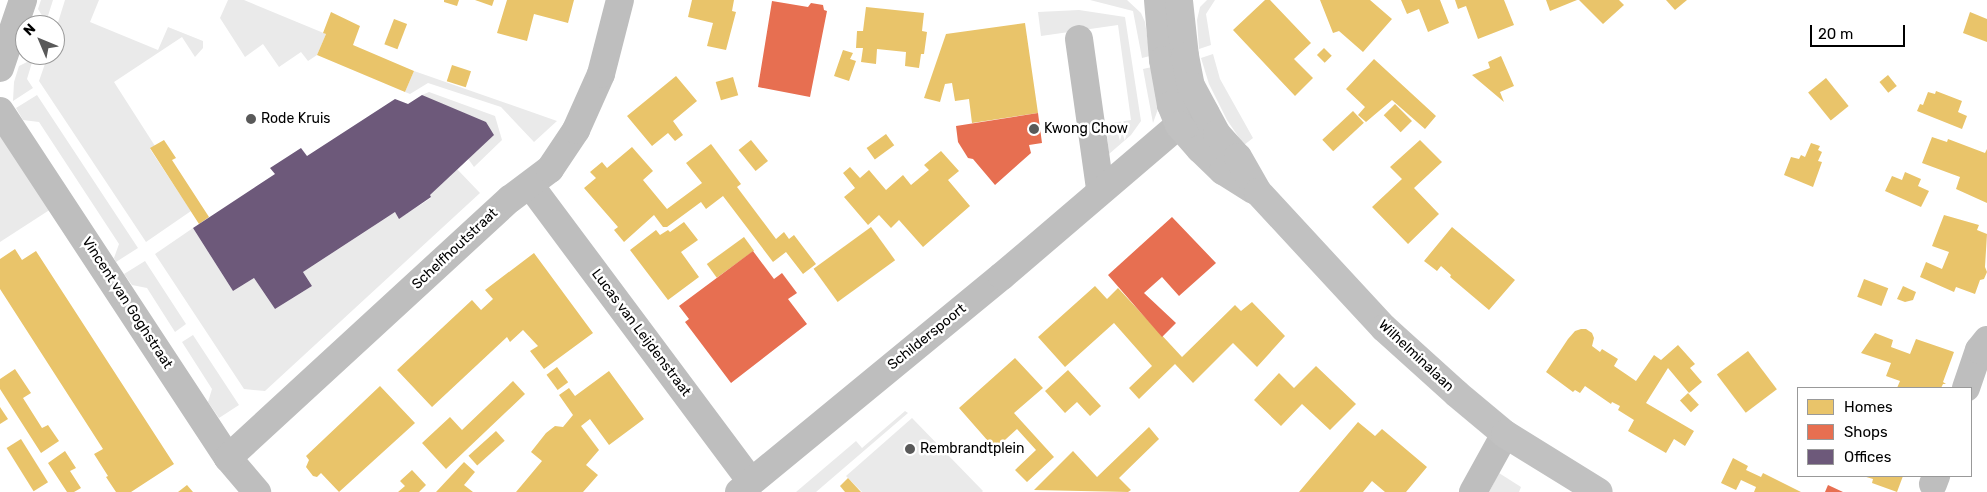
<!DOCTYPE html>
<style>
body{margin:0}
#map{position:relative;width:1987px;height:492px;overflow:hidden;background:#fff;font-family:Rubik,sans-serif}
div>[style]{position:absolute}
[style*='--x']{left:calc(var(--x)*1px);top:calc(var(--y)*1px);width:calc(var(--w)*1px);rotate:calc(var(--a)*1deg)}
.green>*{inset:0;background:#eaeaea}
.homes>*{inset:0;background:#e9c46a;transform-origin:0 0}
.shops>*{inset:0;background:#e76f51}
.offices>*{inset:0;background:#6d597a}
.street>*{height:28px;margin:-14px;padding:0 14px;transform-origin:14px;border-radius:14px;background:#bebebe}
.secondary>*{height:28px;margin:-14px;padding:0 14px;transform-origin:14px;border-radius:14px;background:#c1c1c1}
.dots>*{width:14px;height:14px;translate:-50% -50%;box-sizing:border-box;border:2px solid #fff;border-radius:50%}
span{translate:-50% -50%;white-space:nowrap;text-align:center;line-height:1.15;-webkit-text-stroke:5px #fff;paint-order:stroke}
.poi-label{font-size:14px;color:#000}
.left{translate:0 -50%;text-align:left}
.street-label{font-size:14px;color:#000}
.legend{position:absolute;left:1797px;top:387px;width:175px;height:90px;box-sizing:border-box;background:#fff;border:1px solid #999;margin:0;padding:6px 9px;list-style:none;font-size:15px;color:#000}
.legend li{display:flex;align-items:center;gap:10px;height:25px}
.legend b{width:25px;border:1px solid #999}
.north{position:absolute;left:15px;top:15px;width:50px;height:50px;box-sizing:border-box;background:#fff;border:1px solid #999;border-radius:50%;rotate:315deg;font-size:14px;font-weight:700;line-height:20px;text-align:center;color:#000}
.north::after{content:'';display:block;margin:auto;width:18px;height:22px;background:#595959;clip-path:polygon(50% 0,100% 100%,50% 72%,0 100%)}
.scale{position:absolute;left:1810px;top:25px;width:95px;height:22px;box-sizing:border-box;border:2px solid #000;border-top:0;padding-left:6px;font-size:15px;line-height:18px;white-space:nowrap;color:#000;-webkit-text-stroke:4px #fff;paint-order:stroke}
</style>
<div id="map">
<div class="green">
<div style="clip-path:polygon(41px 0,53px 0,46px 22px,38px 9px)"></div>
<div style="clip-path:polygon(65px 0,99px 0,90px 22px,158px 50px,168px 27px,203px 41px,203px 48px,195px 57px,182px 37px,114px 82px,155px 146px,150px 149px,191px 211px,146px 242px,39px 81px,48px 55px,55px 55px,55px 32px)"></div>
<div style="clip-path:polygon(228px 0,244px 0,326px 34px,317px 55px,308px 61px,301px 52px,279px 67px,263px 44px,245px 57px,220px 18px)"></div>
<div style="clip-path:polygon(1090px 0,1127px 0,1141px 13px,1145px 22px,1150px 56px,1142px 58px,1133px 11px)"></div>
<div style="clip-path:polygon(1207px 0,1215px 0,1206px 14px,1211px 45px,1199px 49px,1197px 20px,1200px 7px)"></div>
<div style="clip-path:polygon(1079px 10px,1125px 17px,1141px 121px,1131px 135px,1109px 154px,1106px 124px,1131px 120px,1118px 25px,1041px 36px,1038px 12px)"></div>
<div style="clip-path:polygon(1213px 54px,1220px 79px,1253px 138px,1244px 145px,1227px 120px,1209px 84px,1201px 58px)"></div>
<div style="clip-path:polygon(33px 59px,27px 79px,33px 88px,13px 101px,14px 82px,19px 66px)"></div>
<div style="clip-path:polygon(1152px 67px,1158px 109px,1153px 123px,1143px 69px)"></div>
<div style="clip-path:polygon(414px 71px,557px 121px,534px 142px,501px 107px,428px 83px,410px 94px,405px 92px)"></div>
<div style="clip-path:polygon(429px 92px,495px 116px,502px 140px,474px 167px,422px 95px)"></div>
<div style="clip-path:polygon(37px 95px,138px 248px,116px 262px,114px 258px,119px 244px,39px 122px,23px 120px,16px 108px)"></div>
<div style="clip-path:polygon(0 130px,51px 209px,0 242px)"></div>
<div style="clip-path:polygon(457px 169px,480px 193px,265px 391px,244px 389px,155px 254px,193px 228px,233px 291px,254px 278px,275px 309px,312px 286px,303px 272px,395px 212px,400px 218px,431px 198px,430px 195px)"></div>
<div style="clip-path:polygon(145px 261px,186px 324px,175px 332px,147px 288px,132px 285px,124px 274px)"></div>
<div style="clip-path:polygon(193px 335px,239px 405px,219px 418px,208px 402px,212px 389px,182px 342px)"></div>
<div style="clip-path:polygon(905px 411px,908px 413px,816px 492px,796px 492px,856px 441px,862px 448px)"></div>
<div style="clip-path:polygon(912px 418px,983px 491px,982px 492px,862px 492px,846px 476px)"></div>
<div style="clip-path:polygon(1499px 473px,1521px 487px,1519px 492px,1489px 492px)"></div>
</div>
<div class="homes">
<div style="clip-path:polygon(444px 0,459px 0,457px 6px,444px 2px)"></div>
<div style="clip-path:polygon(475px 0,494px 0,492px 6px)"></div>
<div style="clip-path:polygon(507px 0,574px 0,568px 23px,534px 14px,527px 41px,497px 33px)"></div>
<div style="clip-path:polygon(692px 0,734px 0,732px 11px,736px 12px,726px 50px,707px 46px,713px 23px,688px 17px)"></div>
<div style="clip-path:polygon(1265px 0,1270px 0,1311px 43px,1294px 59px,1313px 78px,1295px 96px,1233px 30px)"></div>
<div style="clip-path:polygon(1320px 0,1370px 0,1392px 19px,1363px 52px,1339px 31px,1333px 33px)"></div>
<div style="clip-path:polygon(1401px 0,1440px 0,1449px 23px,1428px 32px,1419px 9px,1407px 14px)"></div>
<div style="clip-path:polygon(1455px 0,1504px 0,1514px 25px,1478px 39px,1466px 6px,1458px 9px)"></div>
<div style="clip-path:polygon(1546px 0,1577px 0,1550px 11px)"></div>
<div style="clip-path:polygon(1579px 0,1619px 0,1624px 5px,1603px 24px)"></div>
<div style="clip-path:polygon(1666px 0,1687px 0,1675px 10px)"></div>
<div style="clip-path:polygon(866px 7px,924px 13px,922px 31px,927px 32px,924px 54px,921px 54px,919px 68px,905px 66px,906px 52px,877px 49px,876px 64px,861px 62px,863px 48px,856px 48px,857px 31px,863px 31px)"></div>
<div style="clip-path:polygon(331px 12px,360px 26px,353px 45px,414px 71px,405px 92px,317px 55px,326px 34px,323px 33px)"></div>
<div style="clip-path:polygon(1970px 12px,1987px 19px,1987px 42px,1963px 33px)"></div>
<div style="left:394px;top:19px;width:14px;height:27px;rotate:21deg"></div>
<div style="clip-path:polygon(1025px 23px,1038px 113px,972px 123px,969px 99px,955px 101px,952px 83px,945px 84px,940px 102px,924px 98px,946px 34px)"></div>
<div style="left:1324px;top:48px;width:11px;height:10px;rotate:45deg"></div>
<div style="clip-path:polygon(843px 50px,853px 53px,850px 59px,856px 61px,849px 81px,834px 76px)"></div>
<div style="clip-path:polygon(1501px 56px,1514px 86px,1500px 92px,1504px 102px,1472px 75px,1490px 68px,1488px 62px)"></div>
<div style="clip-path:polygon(1374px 59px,1436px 116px,1425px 129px,1392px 100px,1366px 122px,1358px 115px,1365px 107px,1346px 89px)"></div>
<div style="left:452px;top:65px;width:20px;height:17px;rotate:18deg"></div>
<div style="left:1888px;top:75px;width:14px;height:11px;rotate:51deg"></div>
<div style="clip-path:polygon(676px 76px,697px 101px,673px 121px,683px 135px,675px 141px,668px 133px,652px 146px,627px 116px)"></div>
<div style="left:733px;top:77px;width:19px;height:18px;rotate:74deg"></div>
<div style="left:1826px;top:78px;width:36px;height:23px;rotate:51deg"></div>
<div style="clip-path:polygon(1936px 91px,1962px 101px,1958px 112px,1967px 116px,1962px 129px,1917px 111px,1920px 104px,1923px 105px,1928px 92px,1935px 94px)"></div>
<div style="left:1395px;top:104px;width:24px;height:16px;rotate:45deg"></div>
<div style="left:1353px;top:111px;width:16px;height:42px;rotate:47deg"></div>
<div style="left:886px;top:134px;width:14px;height:24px;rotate:54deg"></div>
<div style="clip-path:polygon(1932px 137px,1947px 142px,1948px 139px,1985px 153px,1987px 149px,1987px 203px,1956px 189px,1960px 177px,1922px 163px)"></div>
<div style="clip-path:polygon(164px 140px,176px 158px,172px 160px,209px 217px,199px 224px,150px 148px)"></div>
<div style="left:751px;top:140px;width:27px;height:16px;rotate:51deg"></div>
<div style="clip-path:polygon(1420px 140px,1442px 162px,1414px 188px,1439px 214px,1408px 244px,1372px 207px,1402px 179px,1390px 167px)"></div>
<div style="clip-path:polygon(1811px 143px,1820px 146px,1818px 150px,1822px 152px,1818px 161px,1822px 162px,1813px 187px,1784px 175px,1791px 157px,1799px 159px,1801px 155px,1805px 157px)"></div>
<div style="clip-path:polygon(711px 144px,741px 184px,737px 187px,776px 239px,784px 232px,789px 239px,794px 235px,816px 264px,803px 274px,786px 252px,773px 262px,723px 196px,706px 209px,701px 202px,667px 227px,663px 227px,654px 215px,624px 242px,614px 230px,618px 227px,584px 188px,596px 178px,590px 172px,602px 162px,607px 168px,632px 147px,653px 171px,643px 180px,667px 209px,702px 183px,686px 163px)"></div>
<div style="clip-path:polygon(941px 151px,959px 171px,948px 180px,970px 206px,923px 247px,899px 220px,891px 228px,879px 215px,868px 225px,844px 197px,855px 188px,843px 173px,850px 167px,860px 178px,869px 170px,886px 190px,903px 175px,911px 185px,929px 170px,924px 165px)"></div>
<div style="clip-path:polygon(1905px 172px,1921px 179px,1918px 186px,1929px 191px,1921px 207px,1885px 191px,1892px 176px,1902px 180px)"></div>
<div style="clip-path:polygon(1944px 215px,1979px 225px,1977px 230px,1987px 234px,1985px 267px,1987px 272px,1984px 279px,1980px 280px,1975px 294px,1956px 287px,1954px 292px,1920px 277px,1926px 262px,1942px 269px,1949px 252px,1932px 246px)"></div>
<div style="clip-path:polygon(684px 222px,698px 240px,681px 252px,699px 277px,668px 300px,630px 250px,656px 230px,660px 235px,668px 230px,670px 232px)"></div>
<div style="left:871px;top:227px;width:41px;height:71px;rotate:54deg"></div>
<div style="clip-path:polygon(1452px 227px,1515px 280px,1489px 310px,1450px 277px,1451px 275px,1441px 266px,1437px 271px,1424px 261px)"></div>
<div style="left:744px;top:237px;width:17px;height:46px;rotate:54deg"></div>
<div style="clip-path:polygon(15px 249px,22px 260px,36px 251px,174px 464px,131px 492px,116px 492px,106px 477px,108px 476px,94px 454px,103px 449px,0 289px,0 259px)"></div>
<div style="clip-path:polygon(534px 253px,593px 333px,544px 369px,530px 351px,538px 346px,523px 330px,510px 342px,507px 337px,432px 407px,397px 370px,472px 300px,481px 310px,493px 299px,485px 290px)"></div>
<div style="left:1864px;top:279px;width:26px;height:19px;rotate:21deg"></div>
<div style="clip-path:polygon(1095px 286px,1107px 299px,1118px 288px,1182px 357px,1235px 305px,1241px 311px,1252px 302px,1285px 336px,1257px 367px,1233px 343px,1193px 383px,1175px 364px,1139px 399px,1129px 388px,1152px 366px,1114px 323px,1065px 367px,1038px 337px)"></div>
<div style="clip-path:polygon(1903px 286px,1916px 292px,1913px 300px,1905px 302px,1897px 299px)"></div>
<div style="clip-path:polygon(1581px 329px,1586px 329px,1592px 333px,1594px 338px,1592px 346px,1600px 352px,1602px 349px,1618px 359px,1614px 366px,1636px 381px,1654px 355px,1661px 360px,1678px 345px,1695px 364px,1690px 368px,1702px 382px,1689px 393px,1668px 368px,1646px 403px,1694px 431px,1685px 446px,1674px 439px,1666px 453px,1628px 431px,1634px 420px,1618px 410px,1620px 406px,1612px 402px,1611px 404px,1585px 386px,1580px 393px,1575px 390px,1573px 392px,1546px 372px,1568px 339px,1575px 331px)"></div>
<div style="clip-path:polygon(1875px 333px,1893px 340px,1891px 347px,1910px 354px,1916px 339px,1954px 352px,1943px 382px,1946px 384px,1943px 384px,1941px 388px,1897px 388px,1900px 381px,1886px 376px,1891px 363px,1861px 353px)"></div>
<div style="left:1748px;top:351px;width:48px;height:39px;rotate:53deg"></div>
<div style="clip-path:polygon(1015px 358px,1043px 388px,1014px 413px,1054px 457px,1027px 482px,1015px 470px,1036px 450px,1017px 429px,995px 449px,959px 408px)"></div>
<div style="clip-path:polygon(1316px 366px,1356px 404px,1330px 430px,1302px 404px,1281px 426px,1254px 400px,1279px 373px,1294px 388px)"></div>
<div style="left:557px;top:367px;width:19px;height:13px;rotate:54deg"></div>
<div style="clip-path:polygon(15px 369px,31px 393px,23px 398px,42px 428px,48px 425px,59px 441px,41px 453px,0 389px,0 379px)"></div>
<div style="clip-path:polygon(1068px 370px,1101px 406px,1090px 416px,1077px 402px,1065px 413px,1045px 391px)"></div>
<div style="clip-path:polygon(609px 371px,644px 419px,609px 445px,590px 419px,581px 426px,599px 450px,586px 465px,598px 475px,583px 492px,516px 492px,542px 461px,531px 452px,546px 433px,555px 426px,563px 427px,573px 415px,559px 395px,569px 388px,575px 396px)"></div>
<div style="clip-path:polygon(513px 381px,525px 394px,446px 469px,422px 443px,450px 417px,462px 430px)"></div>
<div style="clip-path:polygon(380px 386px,415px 423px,339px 492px,321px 473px,317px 477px,313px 476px,306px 467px,309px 460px,306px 456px)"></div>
<div style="left:1688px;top:393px;width:16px;height:11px;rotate:47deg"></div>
<div style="clip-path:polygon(0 407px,8px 419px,0 424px)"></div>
<div style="clip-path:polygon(1358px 422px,1375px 436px,1382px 429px,1427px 467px,1406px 492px,1385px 492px,1372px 481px,1363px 492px,1299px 492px)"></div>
<div style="clip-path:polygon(1149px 427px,1159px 439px,1119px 478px,1131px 490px,1128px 492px,1034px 490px,1073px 451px,1097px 477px)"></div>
<div style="left:496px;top:431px;width:13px;height:37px;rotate:48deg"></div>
<div style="left:21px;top:439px;width:51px;height:17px;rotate:58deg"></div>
<div style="clip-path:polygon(65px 451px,76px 468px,70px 471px,81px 488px,74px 492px,67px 492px,48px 463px)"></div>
<div style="clip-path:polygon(1733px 458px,1748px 466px,1746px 470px,1761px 477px,1763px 473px,1801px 492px,1754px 492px,1756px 487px,1741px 480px,1736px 490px,1721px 483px)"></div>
<div style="clip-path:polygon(464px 462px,475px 472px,464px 485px,473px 492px,436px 492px)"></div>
<div style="clip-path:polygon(412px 470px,426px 485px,419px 492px,398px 492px,405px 486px,400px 481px)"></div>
<div style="clip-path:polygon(1863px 476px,1903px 476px,1897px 492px,1872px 483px,1873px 479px)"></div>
<div style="clip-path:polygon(848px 478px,861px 492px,845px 492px,840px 486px)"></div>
<div style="clip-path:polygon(187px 485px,193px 492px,178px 492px)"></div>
</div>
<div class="shops">
<div style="clip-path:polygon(772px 1px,808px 7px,811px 3px,823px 5px,824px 10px,827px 11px,810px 97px,758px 87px)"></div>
<div style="clip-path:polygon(1038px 113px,1042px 143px,1029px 145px,1031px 153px,995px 185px,973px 159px,968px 158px,958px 142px,956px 126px)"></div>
<div style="clip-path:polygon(1172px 217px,1216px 263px,1179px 296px,1162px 277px,1144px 293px,1176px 323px,1162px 337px,1108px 275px)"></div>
<div style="clip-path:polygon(753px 251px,774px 279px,782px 273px,797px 293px,788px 299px,807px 324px,731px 383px,685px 322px,689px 319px,679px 306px)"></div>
<div style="clip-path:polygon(1828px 485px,1843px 492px,1825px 492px)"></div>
</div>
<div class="offices">
<div style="clip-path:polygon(422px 95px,486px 122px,494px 135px,430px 195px,431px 197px,399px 219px,395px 212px,303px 272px,312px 286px,275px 309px,254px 278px,233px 291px,193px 228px,275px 174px,270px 168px,301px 148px,307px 156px,395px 99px,408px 104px)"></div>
</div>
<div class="street">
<div style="--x:1079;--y:39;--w:151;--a:82"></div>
<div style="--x:0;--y:68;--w:72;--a:-71.3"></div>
<div style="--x:0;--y:111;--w:415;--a:56.7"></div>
<div style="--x:228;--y:458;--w:45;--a:49.5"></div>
<div style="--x:530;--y:185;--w:370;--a:53.3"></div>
<div style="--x:1966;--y:388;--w:40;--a:-71.1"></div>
<div style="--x:1979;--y:350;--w:13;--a:-51"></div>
<div style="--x:228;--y:458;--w:383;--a:-42.6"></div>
<div style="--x:510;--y:199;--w:50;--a:-36.9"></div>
<div style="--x:550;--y:169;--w:47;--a:-56.3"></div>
<div style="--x:576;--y:130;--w:61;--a:-65.9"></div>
<div style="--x:601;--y:74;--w:76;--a:-75.6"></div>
<div style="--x:1933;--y:484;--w:9;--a:-69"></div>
<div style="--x:739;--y:492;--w:340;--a:-39.4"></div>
<div style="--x:1002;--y:276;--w:233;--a:-40.5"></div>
<div style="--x:1179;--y:125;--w:29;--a:-25"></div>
<div style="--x:1473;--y:492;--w:66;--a:-61.1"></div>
</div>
<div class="secondary">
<div style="--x:1158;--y:0;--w:60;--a:85.2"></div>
<div style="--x:1163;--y:60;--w:46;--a:79.9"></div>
<div style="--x:1171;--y:105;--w:22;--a:68"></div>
<div style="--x:1179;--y:125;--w:32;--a:49"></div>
<div style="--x:1200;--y:149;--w:32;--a:44"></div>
<div style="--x:1223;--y:171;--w:36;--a:32"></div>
<div style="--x:1179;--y:1;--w:55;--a:83.8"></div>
<div style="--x:1185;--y:56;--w:31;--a:79"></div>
<div style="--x:1191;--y:86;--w:55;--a:61.6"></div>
<div style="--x:1217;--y:134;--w:31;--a:48"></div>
<div style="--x:1238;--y:157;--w:40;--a:60.3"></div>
<div style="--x:1258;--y:192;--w:185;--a:47.2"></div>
<div style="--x:1384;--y:328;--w:98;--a:42.1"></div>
<div style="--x:1457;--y:394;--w:62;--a:39.8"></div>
<div style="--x:1505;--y:434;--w:110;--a:31.7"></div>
</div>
<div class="dots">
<div style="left:251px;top:119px;background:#595959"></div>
<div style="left:1034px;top:129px;background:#595959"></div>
<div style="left:910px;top:449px;background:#595959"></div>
</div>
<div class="poi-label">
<span class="left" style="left:261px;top:119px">Rode Kruis</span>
<span class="left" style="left:1044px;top:129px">Kwong Chow</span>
<span class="left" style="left:920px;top:449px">Rembrandtplein</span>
</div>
<div class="street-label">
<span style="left:455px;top:249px;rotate:-43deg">Schelfhoutstraat</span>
<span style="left:127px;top:303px;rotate:57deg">Vincent van Goghstraat</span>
<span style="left:641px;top:333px;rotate:53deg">Lucas van Leijdenstraat</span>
<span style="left:927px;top:337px;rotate:-39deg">Schilderspoort</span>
<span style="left:1416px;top:356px;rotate:43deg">Wilhelminalaan</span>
</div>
<ul class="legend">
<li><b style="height:14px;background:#e9c46a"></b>Homes</li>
<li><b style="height:14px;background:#e76f51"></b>Shops</li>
<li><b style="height:14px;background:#6d597a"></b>Offices</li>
</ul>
<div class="north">N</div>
<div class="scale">20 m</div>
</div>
